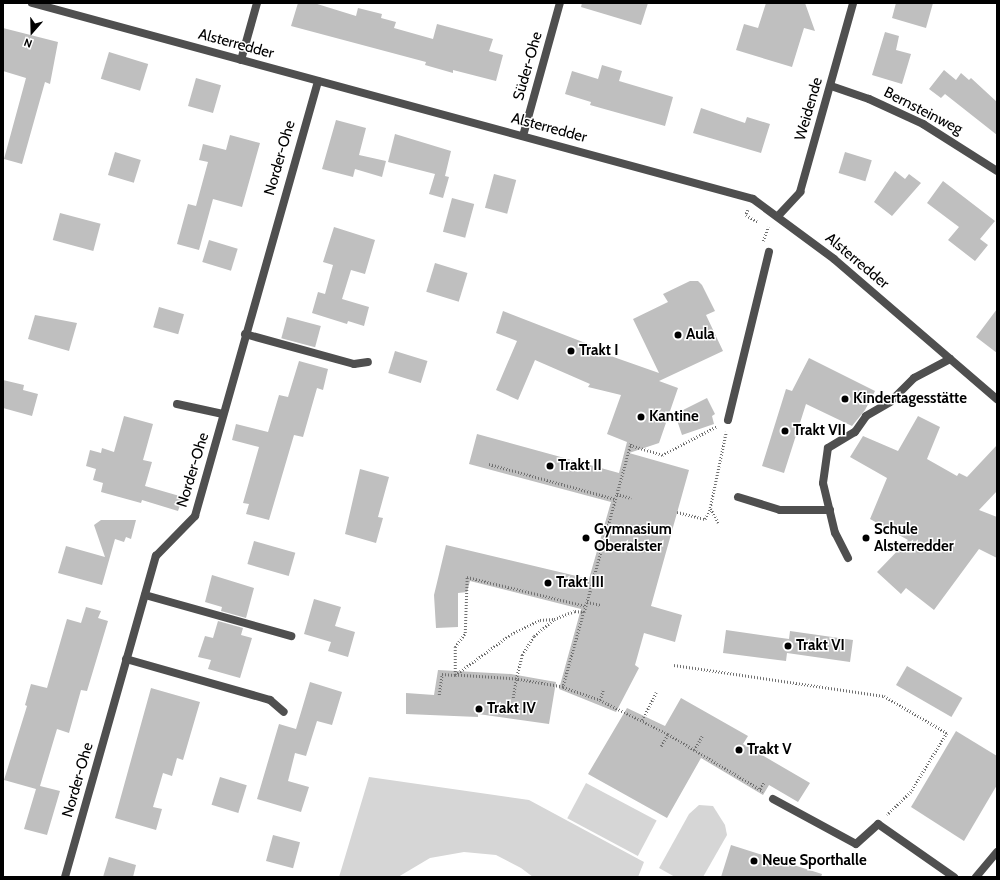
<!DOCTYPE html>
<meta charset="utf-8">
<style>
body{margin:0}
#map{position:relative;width:1000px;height:880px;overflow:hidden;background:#fff;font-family:Cabin,sans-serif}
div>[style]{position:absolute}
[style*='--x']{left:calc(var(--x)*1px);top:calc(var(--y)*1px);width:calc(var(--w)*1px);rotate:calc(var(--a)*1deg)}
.green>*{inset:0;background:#d6d6d6;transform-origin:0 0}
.building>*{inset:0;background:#bfbfbf;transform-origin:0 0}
.path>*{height:2.5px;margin-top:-1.25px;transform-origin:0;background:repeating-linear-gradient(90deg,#717171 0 1px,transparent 0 3px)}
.lane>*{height:8px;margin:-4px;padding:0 4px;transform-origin:4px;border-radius:4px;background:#4f4f4f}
.street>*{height:8px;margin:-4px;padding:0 4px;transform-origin:4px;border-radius:4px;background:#4f4f4f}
.dots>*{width:11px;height:11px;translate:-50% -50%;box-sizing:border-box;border:2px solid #fff;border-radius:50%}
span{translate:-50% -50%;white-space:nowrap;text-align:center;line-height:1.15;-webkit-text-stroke:3px #fff;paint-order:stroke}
.street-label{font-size:15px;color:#000}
.poi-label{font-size:15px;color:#000;font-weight:700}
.left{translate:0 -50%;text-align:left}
.frame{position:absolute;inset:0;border:4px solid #000;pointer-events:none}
.north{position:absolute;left:12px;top:12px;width:40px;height:40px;-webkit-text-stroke:3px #fff;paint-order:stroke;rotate:200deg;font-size:11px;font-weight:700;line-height:16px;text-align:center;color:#000}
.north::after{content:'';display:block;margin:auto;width:14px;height:18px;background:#000;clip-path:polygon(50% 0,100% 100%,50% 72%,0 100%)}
</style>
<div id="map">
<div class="green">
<div style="clip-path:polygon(369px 777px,529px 800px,644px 862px,638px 877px,533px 877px,521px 868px,496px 855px,464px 852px,430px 858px,398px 877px,339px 877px)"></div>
<div style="left:586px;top:783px;width:80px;height:40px;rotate:28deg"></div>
<div style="clip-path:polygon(699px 805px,713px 806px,725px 825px,727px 835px,703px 877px,675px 877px,659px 868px,689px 814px)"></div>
</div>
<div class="building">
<div style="clip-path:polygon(298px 3px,314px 3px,356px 16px,358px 8px,382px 14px,381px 18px,396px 22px,394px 28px,433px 39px,437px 24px,493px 39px,489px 51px,503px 55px,496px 81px,453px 70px,453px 73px,425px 65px,426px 62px,291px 26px)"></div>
<div style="clip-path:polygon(582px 3px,648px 3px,641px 25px,581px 7px)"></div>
<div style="clip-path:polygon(766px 3px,805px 3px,815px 31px,804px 28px,792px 67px,736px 50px,744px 24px,758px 28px)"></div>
<div style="clip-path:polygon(896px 3px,933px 3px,926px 28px,892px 18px)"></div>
<div style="clip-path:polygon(3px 28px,58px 42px,50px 84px,45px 82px,22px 164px,4px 159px,26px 78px,3px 71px)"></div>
<div style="clip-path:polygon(885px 32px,899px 36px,896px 50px,911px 54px,902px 84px,872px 75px)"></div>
<div style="left:109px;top:52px;width:41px;height:28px;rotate:17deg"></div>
<div style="clip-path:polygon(602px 65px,622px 71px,619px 81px,673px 97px,665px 126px,590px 105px,591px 102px,565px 94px,572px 71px,598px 79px)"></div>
<div style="clip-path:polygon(944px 70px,956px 80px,961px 73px,969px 80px,971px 78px,997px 102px,997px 135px,945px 94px,941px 98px,929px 89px)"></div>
<div style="left:196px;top:78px;width:26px;height:29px;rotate:16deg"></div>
<div style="clip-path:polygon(701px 108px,745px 123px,747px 117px,770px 124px,761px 153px,693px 133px)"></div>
<div style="clip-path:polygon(336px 120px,366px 128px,359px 155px,386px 161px,382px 177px,355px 169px,353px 177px,322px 169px)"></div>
<div style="clip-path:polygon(395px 134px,451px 151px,445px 176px,449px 177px,443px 198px,429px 194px,435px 174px,388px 162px)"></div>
<div style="clip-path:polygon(230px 135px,260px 143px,242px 207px,213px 199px,199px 250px,177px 244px,188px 204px,196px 206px,208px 162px,199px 160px,203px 144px,226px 150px)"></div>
<div style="left:115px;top:152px;width:27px;height:24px;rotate:17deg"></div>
<div style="left:845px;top:152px;width:28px;height:22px;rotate:17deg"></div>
<div style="clip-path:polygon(895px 171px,905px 179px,909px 174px,921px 183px,892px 216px,874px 202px)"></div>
<div style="left:494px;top:174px;width:23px;height:35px;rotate:15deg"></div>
<div style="clip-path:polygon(943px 181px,995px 221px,980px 239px,988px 245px,975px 261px,948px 240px,959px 227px,927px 203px)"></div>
<div style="left:452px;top:198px;width:23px;height:35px;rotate:15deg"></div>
<div style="left:60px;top:213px;width:42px;height:28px;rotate:15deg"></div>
<div style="clip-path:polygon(334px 227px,375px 240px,365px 274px,351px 270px,342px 299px,369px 307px,364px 326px,348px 321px,347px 324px,312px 313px,318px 292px,325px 294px,333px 265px,323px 262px)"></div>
<div style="left:209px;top:240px;width:30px;height:23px;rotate:17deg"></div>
<div style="left:435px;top:263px;width:34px;height:30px;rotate:17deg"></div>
<div style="clip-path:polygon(690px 281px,698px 281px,702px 285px,715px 311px,706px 315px,723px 351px,659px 381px,678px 388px,659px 443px,629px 453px,689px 470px,651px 606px,682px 615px,675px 642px,644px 633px,635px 665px,639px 668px,616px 712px,559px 689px,581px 609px,470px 581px,467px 592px,458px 593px,458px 627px,436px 628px,434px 595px,446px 545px,589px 579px,611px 502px,469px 464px,477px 434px,619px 473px,627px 442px,607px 434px,621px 395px,588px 387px,590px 384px,535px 360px,518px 400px,496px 390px,517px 341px,496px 333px,503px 311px,606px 351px,605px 354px,659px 373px,633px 319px,668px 302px,663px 294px)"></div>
<div style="left:159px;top:307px;width:26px;height:21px;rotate:16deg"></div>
<div style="clip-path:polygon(997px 309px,997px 353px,976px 337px)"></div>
<div style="clip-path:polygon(35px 315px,77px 323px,69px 351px,28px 339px)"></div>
<div style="left:287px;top:317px;width:35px;height:22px;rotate:15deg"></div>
<div style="left:395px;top:351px;width:34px;height:23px;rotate:17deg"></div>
<div style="clip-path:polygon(809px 358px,875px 391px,865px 410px,852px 426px,806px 404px,784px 473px,762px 466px,786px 389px,792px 391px)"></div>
<div style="clip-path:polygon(299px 361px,328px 369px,323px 390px,317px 388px,303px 437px,294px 435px,269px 520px,246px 514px,249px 504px,243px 503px,259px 447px,232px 440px,236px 424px,268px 432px,279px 395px,288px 397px)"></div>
<div style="clip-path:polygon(3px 380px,24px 385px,23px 390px,38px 394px,32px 416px,3px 408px)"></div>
<div style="clip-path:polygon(707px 398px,715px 414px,712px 416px,714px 424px,682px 435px,675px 414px)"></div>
<div style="clip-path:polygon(124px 416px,153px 424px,143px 460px,152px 462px,145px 486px,183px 497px,178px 511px,142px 500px,141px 503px,101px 492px,103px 483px,93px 480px,96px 469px,86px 466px,90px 450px,101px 453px,102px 448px,114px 452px)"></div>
<div style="clip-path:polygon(918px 416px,940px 427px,927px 459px,957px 476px,959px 473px,967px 477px,997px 445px,997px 491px,979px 510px,997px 517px,997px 558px,979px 549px,934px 610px,906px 588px,901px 594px,877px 572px,908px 540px,870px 519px,887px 478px,850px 457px,863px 436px,898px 451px)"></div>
<div style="clip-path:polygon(360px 469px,389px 477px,378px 517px,383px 518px,376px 543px,345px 534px)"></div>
<div style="clip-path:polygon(101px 520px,136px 520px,131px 539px,126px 537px,124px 542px,115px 539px,102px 585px,58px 573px,66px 546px,105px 557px,94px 525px)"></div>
<div style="left:254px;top:541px;width:43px;height:24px;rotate:16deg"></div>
<div style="clip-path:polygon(212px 575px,254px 588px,246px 618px,221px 611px,222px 607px,205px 602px)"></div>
<div style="clip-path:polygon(314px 599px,341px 607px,335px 626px,355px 632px,348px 657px,328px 651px,331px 642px,304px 634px)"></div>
<div style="clip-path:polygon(86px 607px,101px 611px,98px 618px,108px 621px,87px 691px,81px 690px,69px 733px,57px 729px,40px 786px,60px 791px,47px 835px,24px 829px,36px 789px,4px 780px,27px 706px,25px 705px,31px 684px,47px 688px,67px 619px,81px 623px)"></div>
<div style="clip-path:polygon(218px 621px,243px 628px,241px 635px,252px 638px,240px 678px,208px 669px,211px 660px,198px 657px,205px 636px,213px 638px)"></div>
<div style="clip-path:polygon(726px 630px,789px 639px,790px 631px,853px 640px,850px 662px,787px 653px,786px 661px,723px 653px)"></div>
<div style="left:907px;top:666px;width:64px;height:22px;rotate:30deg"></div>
<div style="clip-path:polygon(438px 670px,511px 674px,556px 682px,549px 724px,478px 714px,478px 717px,406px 714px,406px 693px,434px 695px)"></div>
<div style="clip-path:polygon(310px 682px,342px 692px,332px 725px,317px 721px,306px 756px,295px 753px,288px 781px,309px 787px,301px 812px,257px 799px,279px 724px,296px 729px)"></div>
<div style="clip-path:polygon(151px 688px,200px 702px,183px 760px,177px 758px,172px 776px,163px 773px,153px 807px,162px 809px,156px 830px,115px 818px)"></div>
<div style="clip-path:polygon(681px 698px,748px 736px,743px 744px,810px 783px,798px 802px,769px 785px,763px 795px,701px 758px,667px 818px,588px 774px,627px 708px,665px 726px)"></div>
<div style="clip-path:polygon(956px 731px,997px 756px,997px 785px,964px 841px,911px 807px)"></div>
<div style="left:220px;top:777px;width:28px;height:29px;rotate:17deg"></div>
<div style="left:273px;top:835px;width:28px;height:27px;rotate:15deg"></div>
<div style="clip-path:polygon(731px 845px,822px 874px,821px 877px,721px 877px)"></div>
<div style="clip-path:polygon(109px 857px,136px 865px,133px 877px,103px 877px)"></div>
</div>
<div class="path">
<div style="--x:748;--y:210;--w:5;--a:112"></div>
<div style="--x:746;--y:215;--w:14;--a:30"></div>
<div style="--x:763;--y:241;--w:15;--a:-70"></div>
<div style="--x:630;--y:445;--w:34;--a:17"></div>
<div style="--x:662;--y:455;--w:62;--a:-27.8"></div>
<div style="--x:489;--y:464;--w:131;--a:15.5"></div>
<div style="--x:617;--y:494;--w:15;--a:16"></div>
<div style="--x:677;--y:512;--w:29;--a:14"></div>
<div style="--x:705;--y:519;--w:11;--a:-63"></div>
<div style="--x:718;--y:523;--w:17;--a:-118"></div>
<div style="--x:710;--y:508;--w:78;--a:-78.1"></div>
<div style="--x:587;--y:602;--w:14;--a:12"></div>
<div style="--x:575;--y:611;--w:9;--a:6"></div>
<div style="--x:584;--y:612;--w:78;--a:105.6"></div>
<div style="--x:563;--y:687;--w:48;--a:-170.3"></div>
<div style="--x:516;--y:679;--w:25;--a:-76"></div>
<div style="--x:522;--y:655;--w:22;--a:-58"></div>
<div style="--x:534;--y:636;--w:26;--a:-40"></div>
<div style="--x:554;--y:619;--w:22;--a:-21"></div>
<div style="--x:584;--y:612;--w:175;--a:-74.5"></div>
<div style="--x:674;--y:665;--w:212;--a:8.4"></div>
<div style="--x:884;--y:696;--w:73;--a:30.4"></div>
<div style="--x:947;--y:733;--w:69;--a:121.4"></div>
<div style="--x:911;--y:792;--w:33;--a:136"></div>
<div style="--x:563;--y:687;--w:39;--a:19"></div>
<div style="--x:600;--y:700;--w:10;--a:-73"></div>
<div style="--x:439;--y:695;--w:21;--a:-82"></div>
<div style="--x:442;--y:674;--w:13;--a:4"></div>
<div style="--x:455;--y:675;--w:69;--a:-36.2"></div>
<div style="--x:511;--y:634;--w:32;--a:-26"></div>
<div style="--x:540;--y:620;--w:13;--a:-4"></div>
<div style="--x:513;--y:698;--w:19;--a:-81"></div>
<div style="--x:516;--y:679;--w:61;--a:-176.2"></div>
<div style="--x:455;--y:675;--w:28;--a:-90"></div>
<div style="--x:455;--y:647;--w:17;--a:-54"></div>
<div style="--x:465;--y:633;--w:56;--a:-88"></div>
<div style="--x:467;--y:577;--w:122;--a:13.7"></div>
<div style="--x:600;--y:700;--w:76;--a:26.6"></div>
<div style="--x:668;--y:734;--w:111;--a:31"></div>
<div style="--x:642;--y:720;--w:31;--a:-63"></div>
<div style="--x:661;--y:746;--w:14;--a:-60"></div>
<div style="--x:694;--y:750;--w:16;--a:-60"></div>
<div style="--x:760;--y:789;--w:8;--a:-60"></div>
</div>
<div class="lane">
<div style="--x:245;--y:334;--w:113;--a:15.4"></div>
<div style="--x:354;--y:364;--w:14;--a:-8"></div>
<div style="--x:177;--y:404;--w:47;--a:12.3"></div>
<div style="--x:728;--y:420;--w:173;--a:-76.3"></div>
<div style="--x:738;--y:497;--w:44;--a:17.2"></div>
<div style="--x:780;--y:510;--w:50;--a:0"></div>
<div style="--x:848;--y:558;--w:28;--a:-117"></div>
<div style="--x:835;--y:533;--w:51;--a:-103.5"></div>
<div style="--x:823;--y:483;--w:35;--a:-82"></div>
<div style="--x:828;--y:448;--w:31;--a:-31"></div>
<div style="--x:855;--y:432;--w:19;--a:-55"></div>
<div style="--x:866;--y:416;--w:28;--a:-30"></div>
<div style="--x:890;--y:402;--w:34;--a:-45"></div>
<div style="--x:914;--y:378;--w:41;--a:-27.8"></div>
<div style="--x:145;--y:595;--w:152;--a:15.7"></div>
<div style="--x:126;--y:659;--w:150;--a:15.9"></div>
<div style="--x:270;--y:700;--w:18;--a:41"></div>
<div style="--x:773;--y:799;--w:94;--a:28.5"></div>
<div style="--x:856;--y:844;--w:30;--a:-42"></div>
<div style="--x:878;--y:824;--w:93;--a:34.9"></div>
</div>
<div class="street">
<div style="--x:32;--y:3;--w:747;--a:15.21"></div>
<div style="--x:753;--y:199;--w:101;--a:36.5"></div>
<div style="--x:834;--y:259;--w:215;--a:40.7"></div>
<div style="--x:241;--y:60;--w:59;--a:-74.3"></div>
<div style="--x:831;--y:86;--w:40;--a:18.9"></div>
<div style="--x:869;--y:99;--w:60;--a:24.8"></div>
<div style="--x:923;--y:124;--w:88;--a:32.4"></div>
<div style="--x:523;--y:136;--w:138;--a:-74.5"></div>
<div style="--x:778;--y:216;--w:33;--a:-47"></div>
<div style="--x:800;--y:192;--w:196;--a:-74.3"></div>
<div style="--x:65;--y:877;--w:334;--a:-74.2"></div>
<div style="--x:156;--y:556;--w:56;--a:-45.7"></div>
<div style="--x:195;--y:516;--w:452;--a:-74.2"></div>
<div style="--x:976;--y:877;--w:33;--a:-50"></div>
</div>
<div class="dots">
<div style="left:678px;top:335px;background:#000"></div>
<div style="left:571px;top:351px;background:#000"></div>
<div style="left:845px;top:399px;background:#000"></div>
<div style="left:641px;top:417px;background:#000"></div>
<div style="left:785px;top:431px;background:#000"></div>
<div style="left:550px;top:466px;background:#000"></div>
<div style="left:586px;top:538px;background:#000"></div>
<div style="left:866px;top:538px;background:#000"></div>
<div style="left:548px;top:583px;background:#000"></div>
<div style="left:788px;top:646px;background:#000"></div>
<div style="left:479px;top:709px;background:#000"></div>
<div style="left:739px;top:750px;background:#000"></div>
<div style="left:754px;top:861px;background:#000"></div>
</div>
<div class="street-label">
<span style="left:236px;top:44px;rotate:15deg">Alsterredder</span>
<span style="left:528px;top:66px;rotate:-74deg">Süder-Ohe</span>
<span style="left:809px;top:109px;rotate:-74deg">Weidende</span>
<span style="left:923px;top:111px;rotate:27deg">Bernsteinweg</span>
<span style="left:549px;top:128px;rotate:15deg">Alsterredder</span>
<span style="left:280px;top:158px;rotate:-74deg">Norder-Ohe</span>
<span style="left:857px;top:261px;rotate:40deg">Alsterredder</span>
<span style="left:193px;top:470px;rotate:-73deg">Norder-Ohe</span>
<span style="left:78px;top:780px;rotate:-74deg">Norder-Ohe</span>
</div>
<div class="poi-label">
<span class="left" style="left:686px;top:335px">Aula</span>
<span class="left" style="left:579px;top:351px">Trakt I</span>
<span class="left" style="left:853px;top:399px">Kindertagesstätte</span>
<span class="left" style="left:649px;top:417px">Kantine</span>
<span class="left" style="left:793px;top:431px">Trakt VII</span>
<span class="left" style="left:558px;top:466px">Trakt II</span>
<span class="left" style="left:594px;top:538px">Gymnasium<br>Oberalster</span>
<span class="left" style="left:874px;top:538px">Schule<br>Alsterredder</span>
<span class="left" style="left:556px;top:583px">Trakt III</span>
<span class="left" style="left:796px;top:646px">Trakt VI</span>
<span class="left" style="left:487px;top:709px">Trakt IV</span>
<span class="left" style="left:747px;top:750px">Trakt V</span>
<span class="left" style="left:762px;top:861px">Neue Sporthalle</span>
</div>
<div class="frame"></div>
<div class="north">N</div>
</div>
